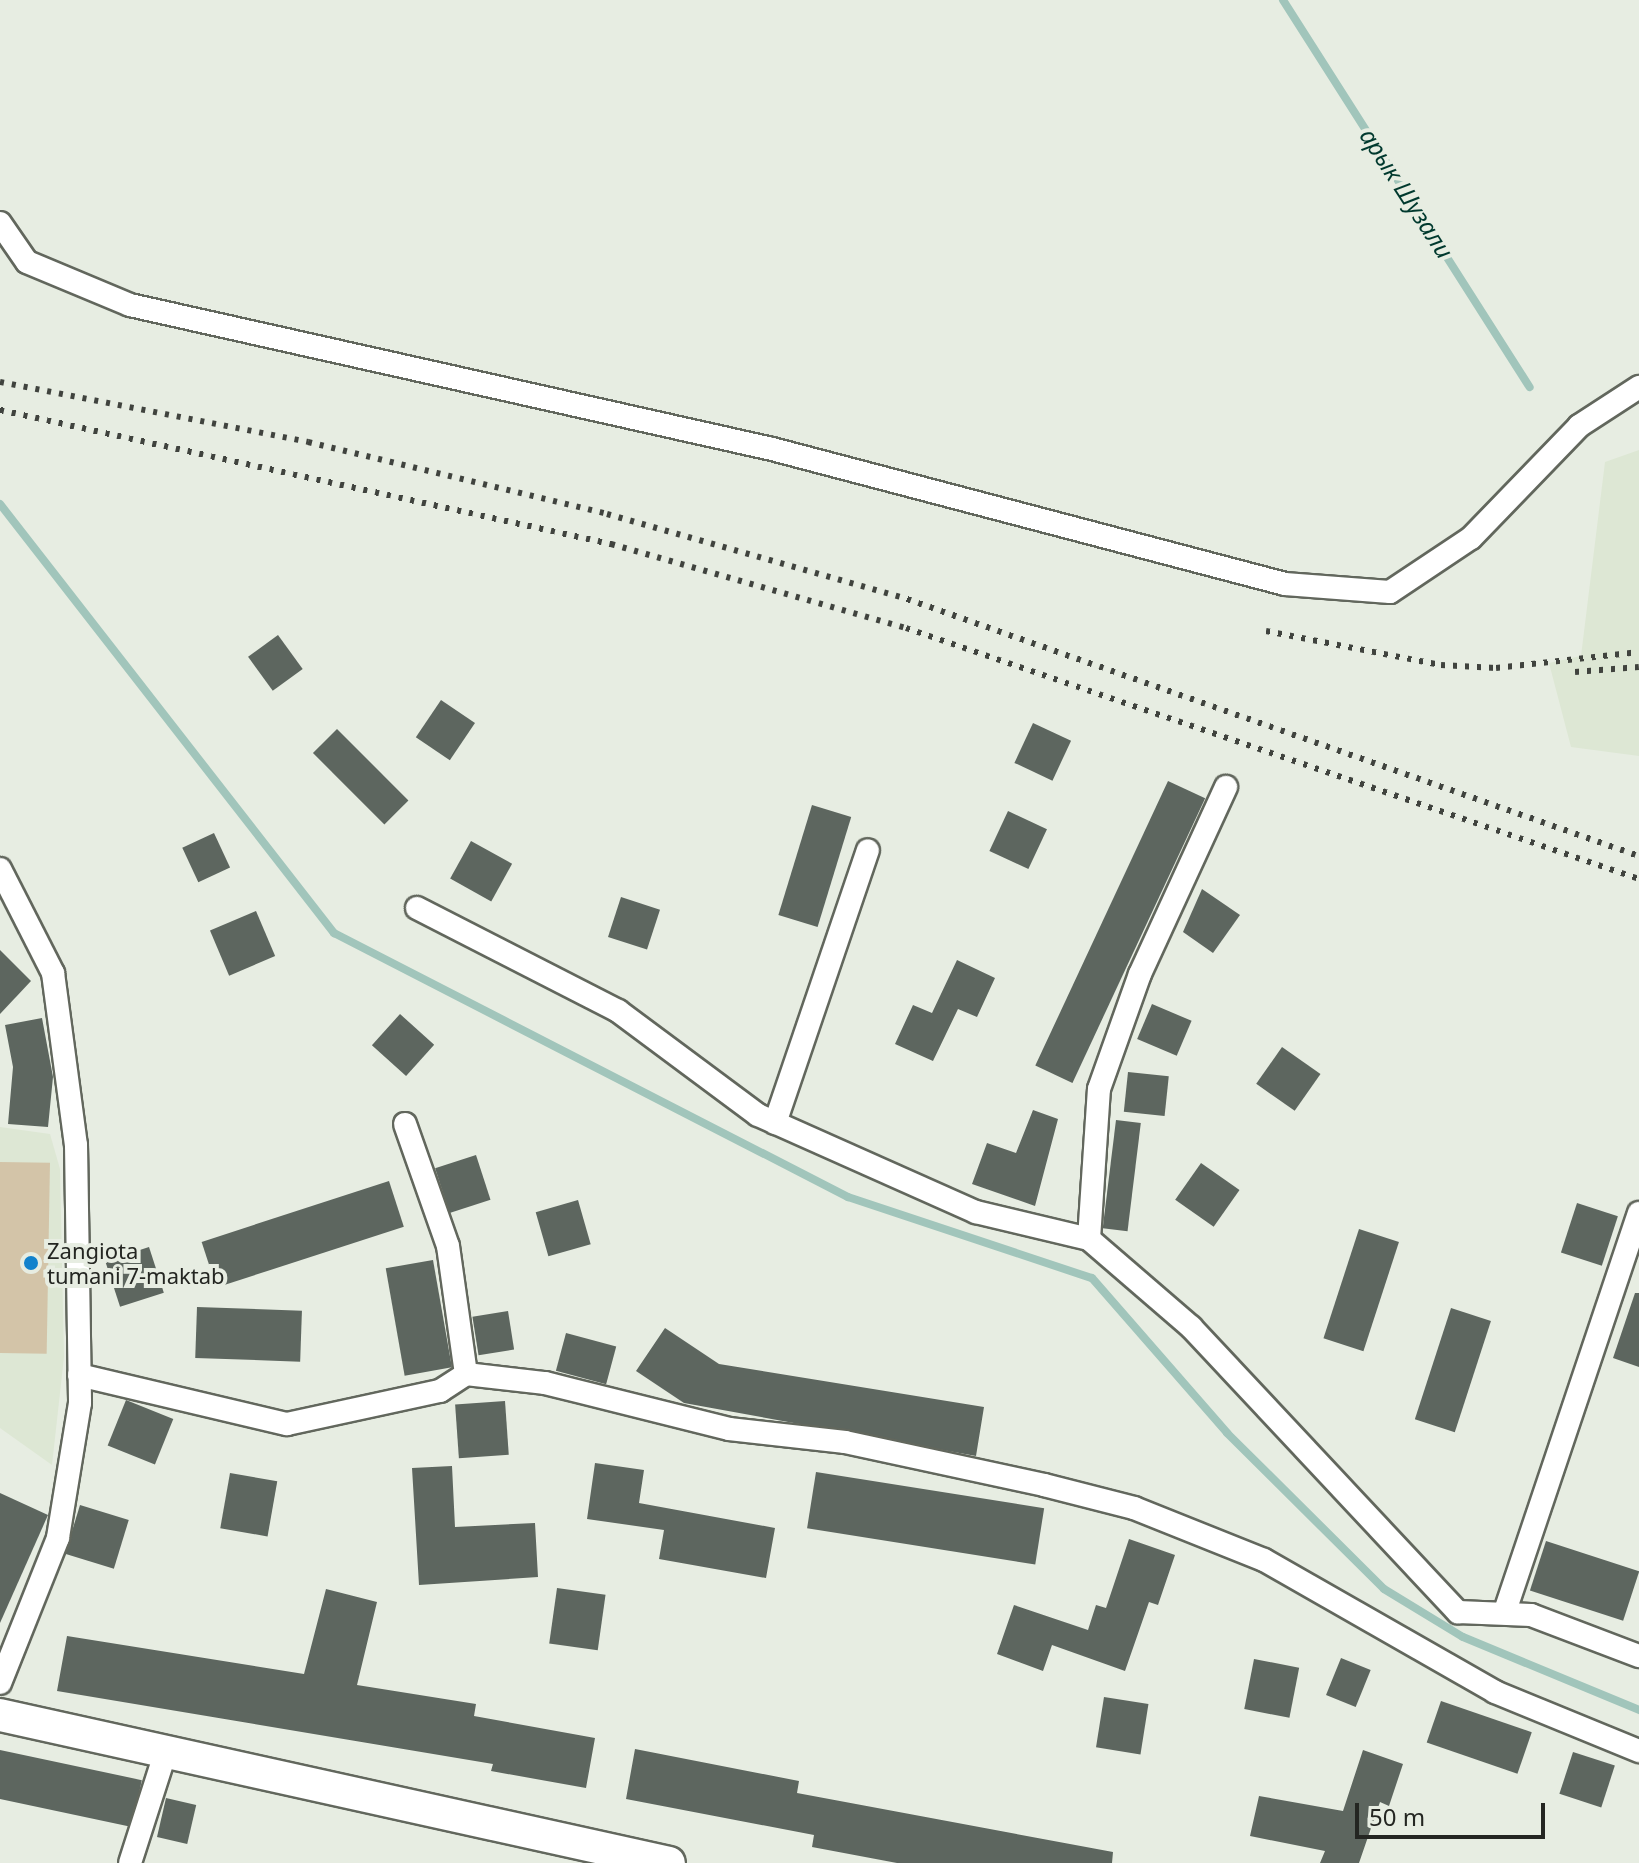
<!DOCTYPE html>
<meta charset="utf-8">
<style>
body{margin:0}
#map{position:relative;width:1639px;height:1863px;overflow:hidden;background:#e7ede2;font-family:"Noto Sans",sans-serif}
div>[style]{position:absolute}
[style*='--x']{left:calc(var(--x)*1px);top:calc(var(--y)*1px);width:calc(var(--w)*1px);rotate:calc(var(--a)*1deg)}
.built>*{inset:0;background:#dde7d4}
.green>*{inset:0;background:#d3c4a8;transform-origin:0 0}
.stream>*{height:8px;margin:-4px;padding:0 4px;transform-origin:4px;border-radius:4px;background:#a1c5bb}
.building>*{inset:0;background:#5d665f;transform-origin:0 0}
.roads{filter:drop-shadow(2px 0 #62675d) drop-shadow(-2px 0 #62675d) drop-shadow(0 2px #62675d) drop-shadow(0 -2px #62675d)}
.minor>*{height:22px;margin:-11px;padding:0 11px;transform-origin:11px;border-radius:11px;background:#fff}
.secondary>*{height:32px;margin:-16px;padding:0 16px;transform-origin:16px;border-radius:16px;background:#fff}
.rail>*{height:6px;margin-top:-3px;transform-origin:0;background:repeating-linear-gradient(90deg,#40433e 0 4px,transparent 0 12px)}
.dots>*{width:22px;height:22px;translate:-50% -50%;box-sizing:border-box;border:4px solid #e7ede2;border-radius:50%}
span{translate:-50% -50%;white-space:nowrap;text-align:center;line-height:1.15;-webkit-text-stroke:8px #e7ede2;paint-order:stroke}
.poi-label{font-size:22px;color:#242622}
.left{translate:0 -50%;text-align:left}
.water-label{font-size:24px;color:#00392e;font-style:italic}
.scale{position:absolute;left:1355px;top:1803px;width:190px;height:36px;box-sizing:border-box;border:4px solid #242622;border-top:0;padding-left:10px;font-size:24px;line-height:28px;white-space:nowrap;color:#242622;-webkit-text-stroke:6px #e7ede2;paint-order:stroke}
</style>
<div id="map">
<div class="built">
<div style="clip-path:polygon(1639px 450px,1639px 756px,1571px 747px,1549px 663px,1581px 656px,1605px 462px)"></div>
<div style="clip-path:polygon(0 1127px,50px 1134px,60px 1169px,64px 1357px,52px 1465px,0 1428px)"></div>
</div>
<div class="green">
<div style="left:0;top:1162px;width:50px;height:191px;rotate:1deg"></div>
</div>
<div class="stream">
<div style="--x:1283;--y:0;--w:459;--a:57.5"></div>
<div style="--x:0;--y:504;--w:544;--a:52.1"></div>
<div style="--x:334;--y:933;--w:578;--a:27.19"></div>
<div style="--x:848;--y:1197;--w:257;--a:18.4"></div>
<div style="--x:1092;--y:1278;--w:206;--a:48.9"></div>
<div style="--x:1227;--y:1433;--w:221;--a:44.8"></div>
<div style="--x:1384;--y:1589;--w:92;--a:31.3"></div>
<div style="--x:1463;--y:1637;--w:191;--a:22.5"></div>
</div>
<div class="building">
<div style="left:278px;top:635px;width:42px;height:37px;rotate:54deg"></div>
<div style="left:441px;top:700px;width:41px;height:45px;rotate:34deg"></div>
<div style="left:1033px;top:723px;width:42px;height:44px;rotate:25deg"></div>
<div style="left:337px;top:729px;width:101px;height:34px;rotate:45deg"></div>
<div style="left:1168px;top:781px;width:41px;height:314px;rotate:25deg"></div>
<div style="left:812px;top:805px;width:41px;height:115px;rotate:17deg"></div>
<div style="left:1008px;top:811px;width:43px;height:44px;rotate:25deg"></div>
<div style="left:214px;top:833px;width:38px;height:35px;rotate:65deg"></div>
<div style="left:471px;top:841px;width:47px;height:43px;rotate:29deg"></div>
<div style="clip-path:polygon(1202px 889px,1240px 915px,1213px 953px,1183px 932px)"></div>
<div style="left:621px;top:897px;width:41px;height:42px;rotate:18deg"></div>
<div style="left:256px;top:911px;width:49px;height:50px;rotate:67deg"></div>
<div style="clip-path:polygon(0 950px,31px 981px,0 1014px)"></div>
<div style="clip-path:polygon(957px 960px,995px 978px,977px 1017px,958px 1009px,933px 1061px,895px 1044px,913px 1005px,932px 1013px)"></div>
<div style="left:1152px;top:1004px;width:43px;height:38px;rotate:23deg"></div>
<div style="left:400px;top:1014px;width:46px;height:42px;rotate:42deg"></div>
<div style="clip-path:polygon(42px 1018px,53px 1077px,48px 1127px,8px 1124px,13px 1067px,5px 1025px)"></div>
<div style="left:1282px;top:1047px;width:47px;height:45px;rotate:35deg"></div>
<div style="left:1128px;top:1072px;width:41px;height:40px;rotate:6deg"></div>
<div style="clip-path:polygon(1033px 1110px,1058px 1119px,1035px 1206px,972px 1184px,987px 1143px,1016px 1153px)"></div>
<div style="left:1116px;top:1120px;width:25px;height:109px;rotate:7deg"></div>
<div style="left:476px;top:1155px;width:47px;height:43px;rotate:72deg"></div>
<div style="left:1201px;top:1163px;width:47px;height:45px;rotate:35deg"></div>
<div style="left:389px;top:1181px;width:48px;height:197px;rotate:72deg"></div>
<div style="left:578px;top:1200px;width:46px;height:44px;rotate:74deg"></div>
<div style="left:1577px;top:1203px;width:43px;height:52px;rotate:18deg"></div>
<div style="left:1359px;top:1229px;width:42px;height:115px;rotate:18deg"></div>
<div style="left:149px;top:1247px;width:48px;height:46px;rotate:72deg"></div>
<div style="left:433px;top:1260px;width:109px;height:48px;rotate:80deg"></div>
<div style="clip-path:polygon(1635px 1293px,1639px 1293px,1639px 1367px,1613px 1358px)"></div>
<div style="left:197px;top:1307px;width:105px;height:51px;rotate:2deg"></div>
<div style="left:1451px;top:1308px;width:42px;height:117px;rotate:18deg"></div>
<div style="left:508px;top:1311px;width:39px;height:36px;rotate:81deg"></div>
<div style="clip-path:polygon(665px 1328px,719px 1364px,984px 1407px,976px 1456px,684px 1403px,636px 1371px)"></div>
<div style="left:566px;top:1333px;width:52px;height:39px;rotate:15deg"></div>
<div style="left:126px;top:1400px;width:51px;height:49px;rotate:22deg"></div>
<div style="left:505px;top:1401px;width:54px;height:50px;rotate:86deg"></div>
<div style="clip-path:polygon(595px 1463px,644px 1470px,639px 1503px,775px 1528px,766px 1578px,659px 1559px,664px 1530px,587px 1519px)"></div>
<div style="clip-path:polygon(452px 1466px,455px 1527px,535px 1523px,538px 1577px,419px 1585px,412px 1468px)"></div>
<div style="left:816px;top:1472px;width:231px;height:57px;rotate:9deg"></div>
<div style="left:230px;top:1473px;width:48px;height:56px;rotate:10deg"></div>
<div style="clip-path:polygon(0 1493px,48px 1515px,0 1623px)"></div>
<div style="left:80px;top:1505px;width:51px;height:51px;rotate:17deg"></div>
<div style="clip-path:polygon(1129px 1539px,1175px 1555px,1158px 1605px,1149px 1602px,1125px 1671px,1052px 1645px,1043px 1671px,997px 1654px,1014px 1605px,1088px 1630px,1096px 1605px,1106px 1608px)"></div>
<div style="left:1546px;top:1541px;width:98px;height:52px;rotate:18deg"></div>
<div style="left:557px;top:1588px;width:49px;height:56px;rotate:8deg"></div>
<div style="clip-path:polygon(326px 1589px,377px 1602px,357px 1685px,476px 1704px,474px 1716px,595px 1738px,586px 1788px,491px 1771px,493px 1764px,57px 1691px,67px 1636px,304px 1674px)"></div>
<div style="left:1341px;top:1658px;width:32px;height:40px;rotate:22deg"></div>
<div style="left:1254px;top:1659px;width:46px;height:51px;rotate:11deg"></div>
<div style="left:1104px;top:1697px;width:45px;height:51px;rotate:9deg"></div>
<div style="left:1441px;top:1701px;width:96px;height:44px;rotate:19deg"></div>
<div style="clip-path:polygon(635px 1749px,799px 1781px,797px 1793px,1113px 1852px,1112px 1863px,897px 1863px,812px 1847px,814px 1835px,626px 1799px)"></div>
<div style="left:0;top:1750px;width:145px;height:48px;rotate:12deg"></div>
<div style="clip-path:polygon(1363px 1750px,1403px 1764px,1389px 1806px,1380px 1802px,1359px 1863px,1320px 1863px,1325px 1851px,1250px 1836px,1259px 1796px,1343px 1811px)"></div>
<div style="left:1573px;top:1752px;width:44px;height:44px;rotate:18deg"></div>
<div style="left:166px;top:1798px;width:31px;height:40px;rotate:13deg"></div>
</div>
<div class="roads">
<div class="minor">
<div style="--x:0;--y:223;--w:47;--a:55.3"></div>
<div style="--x:27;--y:262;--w:112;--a:22.7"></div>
<div style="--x:130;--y:305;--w:658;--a:12.64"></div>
<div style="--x:772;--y:449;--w:530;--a:14.74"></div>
<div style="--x:1285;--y:584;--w:105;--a:4.4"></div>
<div style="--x:1390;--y:592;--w:97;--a:-33.7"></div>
<div style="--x:1471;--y:538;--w:156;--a:-46"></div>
<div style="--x:1579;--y:426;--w:72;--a:-33"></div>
<div style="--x:0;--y:869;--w:117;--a:63"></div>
<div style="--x:53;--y:973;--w:174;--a:82.4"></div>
<div style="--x:76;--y:1145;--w:258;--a:89.1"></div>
<div style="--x:80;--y:1403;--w:137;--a:99.3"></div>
<div style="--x:58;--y:1538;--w:156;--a:111.8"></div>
<div style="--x:417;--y:908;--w:226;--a:27.1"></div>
<div style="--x:618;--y:1011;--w:174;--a:36.6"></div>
<div style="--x:758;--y:1115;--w:239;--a:24"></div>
<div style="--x:976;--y:1212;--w:116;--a:13.4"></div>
<div style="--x:1089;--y:1239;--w:135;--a:40.8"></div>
<div style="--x:1191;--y:1327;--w:391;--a:46.9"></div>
<div style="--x:1458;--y:1612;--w:73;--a:2.4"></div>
<div style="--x:1531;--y:1615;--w:116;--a:20.8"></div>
<div style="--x:775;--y:1123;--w:288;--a:-71.2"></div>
<div style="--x:405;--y:1124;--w:129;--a:70.6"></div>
<div style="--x:448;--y:1246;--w:129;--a:82"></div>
<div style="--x:1089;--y:1239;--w:150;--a:-86.2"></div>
<div style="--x:1099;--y:1089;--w:122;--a:-70.4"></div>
<div style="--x:1140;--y:974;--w:206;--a:-65.3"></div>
<div style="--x:79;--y:1375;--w:214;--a:13.3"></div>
<div style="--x:287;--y:1424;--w:157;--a:-12.2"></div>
<div style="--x:440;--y:1391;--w:31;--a:-33"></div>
<div style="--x:466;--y:1374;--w:80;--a:6.5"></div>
<div style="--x:545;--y:1383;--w:190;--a:14"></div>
<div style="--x:729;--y:1429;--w:117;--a:6.4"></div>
<div style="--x:845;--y:1442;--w:204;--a:12.2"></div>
<div style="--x:1044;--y:1485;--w:93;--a:14.3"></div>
<div style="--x:1134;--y:1508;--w:140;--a:21.8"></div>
<div style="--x:1264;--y:1560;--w:266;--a:29.7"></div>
<div style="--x:1495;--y:1692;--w:156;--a:22.3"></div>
<div style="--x:1505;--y:1611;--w:420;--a:-71.4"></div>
<div style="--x:130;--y:1863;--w:114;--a:-72.2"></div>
</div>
<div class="secondary">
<div style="--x:0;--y:1715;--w:685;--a:12.47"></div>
</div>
</div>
<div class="rail">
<div style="--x:0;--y:382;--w:314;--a:11"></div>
<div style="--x:308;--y:442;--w:308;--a:13.5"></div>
<div style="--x:607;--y:514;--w:312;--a:15.8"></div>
<div style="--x:907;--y:599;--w:776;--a:19.35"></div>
<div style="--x:0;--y:410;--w:626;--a:12.37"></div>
<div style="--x:611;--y:544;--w:307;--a:15.9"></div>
<div style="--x:906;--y:628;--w:775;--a:18.9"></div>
<div style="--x:1266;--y:631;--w:178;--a:11"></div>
<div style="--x:1441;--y:665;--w:55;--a:3.1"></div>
<div style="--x:1496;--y:668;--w:144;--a:-6.4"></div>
<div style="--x:1575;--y:672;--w:64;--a:-4.5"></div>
</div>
<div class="dots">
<div style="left:31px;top:1263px;background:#1282cc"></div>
</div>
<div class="poi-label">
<span class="left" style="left:47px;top:1263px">Zangiota<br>tumani 7-maktab</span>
</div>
<div class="water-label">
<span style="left:1407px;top:193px;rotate:57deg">арык Шузали</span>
</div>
<div class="scale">50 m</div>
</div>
